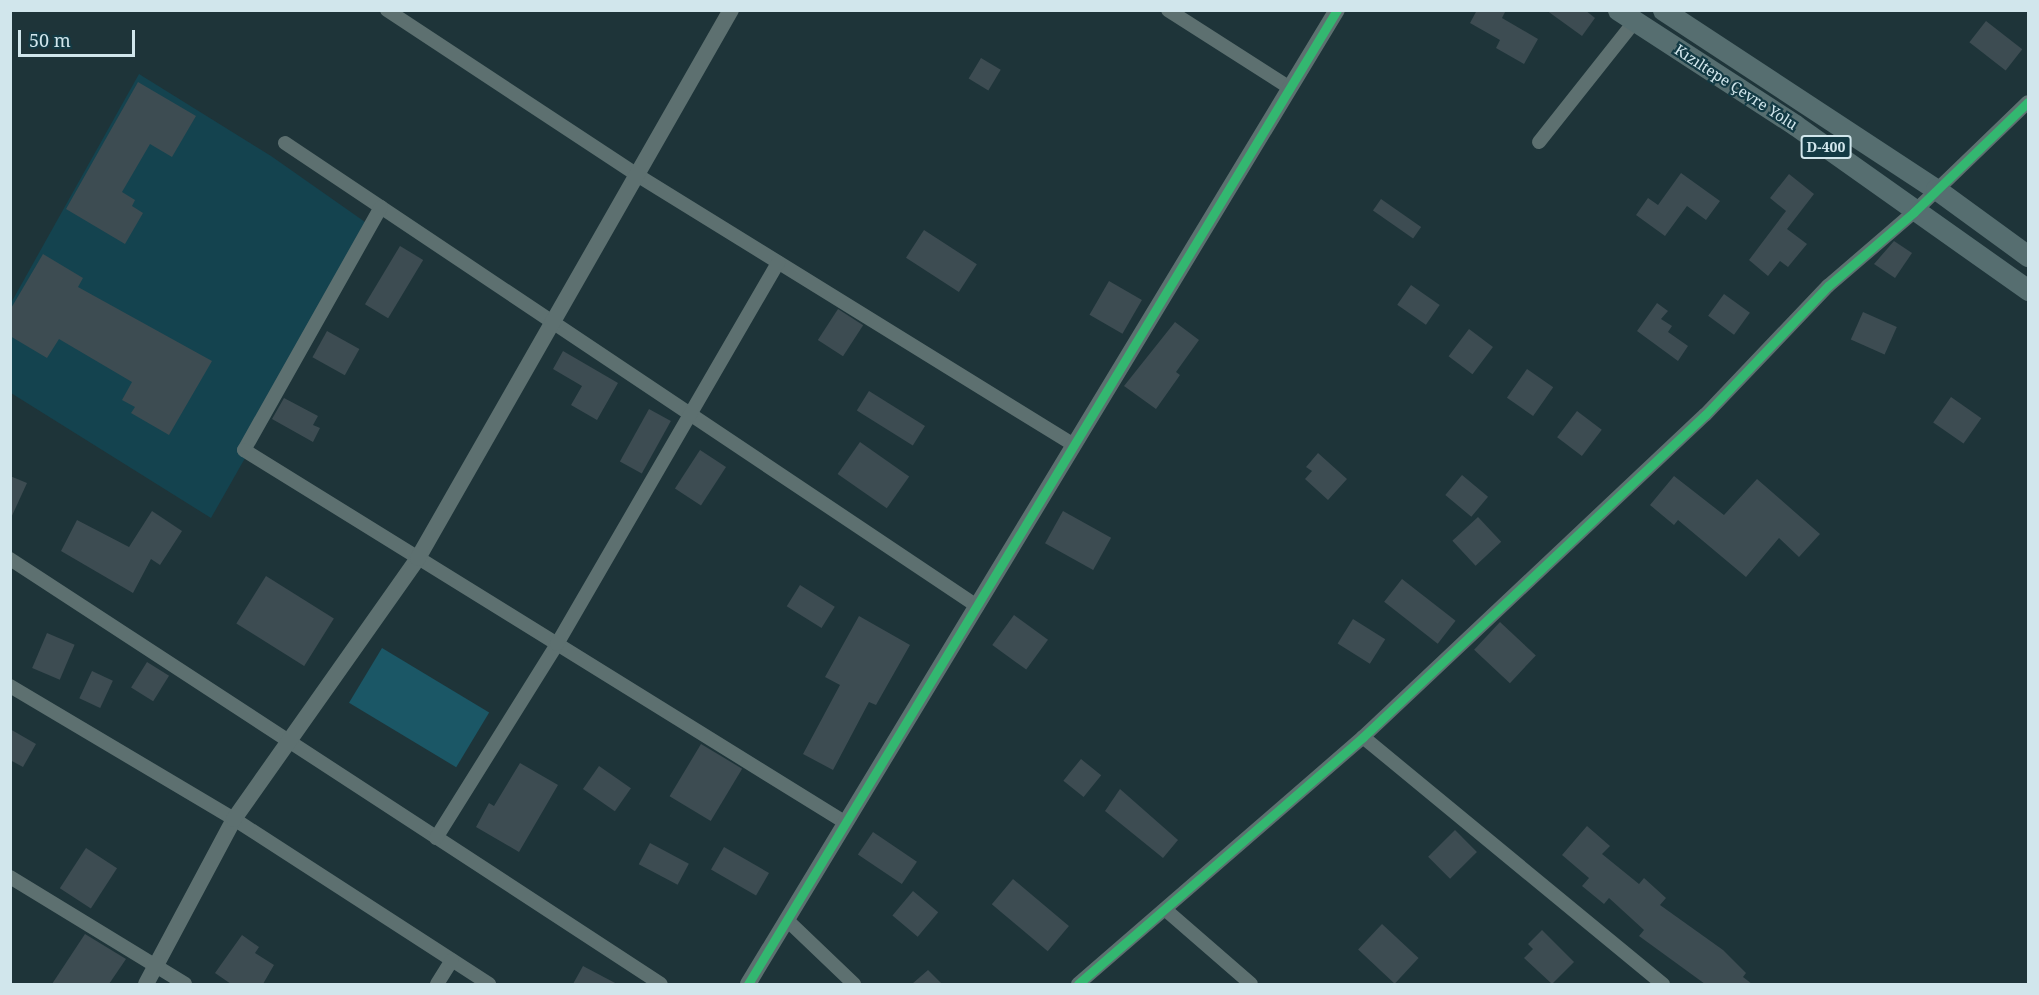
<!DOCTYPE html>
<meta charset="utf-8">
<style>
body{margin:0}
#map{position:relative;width:2039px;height:995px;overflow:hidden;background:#1e3439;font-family:"Noto Serif",serif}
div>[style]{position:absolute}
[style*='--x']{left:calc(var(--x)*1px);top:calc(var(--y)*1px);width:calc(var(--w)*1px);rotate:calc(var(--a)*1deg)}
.built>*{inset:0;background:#14434f}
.green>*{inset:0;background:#1b5766;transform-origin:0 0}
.building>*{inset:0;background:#3d4c52;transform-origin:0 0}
.minor>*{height:14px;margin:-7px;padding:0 7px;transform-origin:7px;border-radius:7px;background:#5d7070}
.tertiary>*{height:16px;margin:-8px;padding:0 8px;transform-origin:8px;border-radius:8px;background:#5d7070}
.trunk>*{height:21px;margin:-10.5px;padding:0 10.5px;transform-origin:10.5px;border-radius:10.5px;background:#566e70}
.cycleway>*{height:9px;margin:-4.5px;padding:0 4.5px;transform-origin:4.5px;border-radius:4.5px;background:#33b770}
span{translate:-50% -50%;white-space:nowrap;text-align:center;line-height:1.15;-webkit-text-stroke:4.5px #133a44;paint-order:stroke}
.shield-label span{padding:2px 4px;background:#133a44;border:2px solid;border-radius:4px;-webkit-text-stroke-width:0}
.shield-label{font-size:14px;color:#d1e6ec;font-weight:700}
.street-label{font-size:15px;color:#d1e6ec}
.frame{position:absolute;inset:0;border:12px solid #d1e6ec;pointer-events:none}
.scale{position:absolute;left:18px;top:30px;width:117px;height:27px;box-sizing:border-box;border:3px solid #d1e6ec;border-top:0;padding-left:8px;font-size:18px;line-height:21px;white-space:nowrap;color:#d1e6ec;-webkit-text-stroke:4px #133a44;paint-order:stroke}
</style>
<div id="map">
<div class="built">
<div style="clip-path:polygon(139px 74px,271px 156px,375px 229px,211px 518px,11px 393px,11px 303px)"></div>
</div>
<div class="green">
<div style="left:382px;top:648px;width:125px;height:64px;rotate:31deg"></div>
</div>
<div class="building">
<div style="clip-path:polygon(1477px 10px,1506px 10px,1502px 18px,1538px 39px,1524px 64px,1496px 48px,1500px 40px,1470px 23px)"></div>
<div style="clip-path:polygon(1546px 10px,1585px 10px,1595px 18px,1582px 36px)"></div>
<div style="left:1986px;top:21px;width:46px;height:27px;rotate:38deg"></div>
<div style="left:981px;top:58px;width:23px;height:24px;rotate:31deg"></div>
<div style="clip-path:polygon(138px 82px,196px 116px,172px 157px,150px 144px,122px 192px,135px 200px,132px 206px,143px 213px,125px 244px,66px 209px)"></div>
<div style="clip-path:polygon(1681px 173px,1720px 201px,1706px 220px,1687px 206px,1665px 236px,1636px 215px,1648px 198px,1658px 205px)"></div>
<div style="clip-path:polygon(1789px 174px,1814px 194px,1787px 229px,1807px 244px,1788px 267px,1780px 261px,1768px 276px,1749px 260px,1786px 211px,1770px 198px)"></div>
<div style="left:1381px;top:199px;width:49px;height:14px;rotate:35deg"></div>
<div style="left:924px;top:230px;width:63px;height:33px;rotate:33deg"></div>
<div style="clip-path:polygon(1894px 241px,1912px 253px,1895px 278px,1874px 264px)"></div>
<div style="left:400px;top:246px;width:27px;height:68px;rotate:31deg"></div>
<div style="clip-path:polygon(43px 254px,83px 278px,78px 287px,212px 361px,169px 435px,131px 413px,135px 407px,122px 400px,132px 382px,59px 339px,47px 358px,10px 336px,10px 310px)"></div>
<div style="left:1109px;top:281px;width:38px;height:39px;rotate:30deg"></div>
<div style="left:1411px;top:285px;width:35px;height:24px;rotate:35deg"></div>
<div style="left:1724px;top:294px;width:32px;height:27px;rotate:36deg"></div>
<div style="clip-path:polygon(1657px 303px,1668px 311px,1661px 319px,1672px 326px,1668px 332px,1688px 346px,1678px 361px,1637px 331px)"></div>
<div style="left:838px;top:309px;width:30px;height:37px;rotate:33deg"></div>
<div style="left:1863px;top:312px;width:37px;height:30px;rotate:24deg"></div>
<div style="clip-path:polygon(1175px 322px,1199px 340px,1176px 372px,1180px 375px,1156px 409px,1124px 386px)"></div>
<div style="left:1469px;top:329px;width:30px;height:34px;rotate:37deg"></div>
<div style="left:327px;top:331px;width:37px;height:30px;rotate:29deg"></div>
<div style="clip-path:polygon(563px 351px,618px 383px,597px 420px,571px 405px,582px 386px,553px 369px)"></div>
<div style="left:1527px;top:369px;width:32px;height:35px;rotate:35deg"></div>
<div style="left:869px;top:391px;width:66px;height:23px;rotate:32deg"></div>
<div style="left:1951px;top:397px;width:37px;height:31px;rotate:35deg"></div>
<div style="clip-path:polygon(284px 398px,318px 416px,313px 425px,320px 428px,313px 442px,272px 419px)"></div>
<div style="left:649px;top:409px;width:25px;height:60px;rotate:29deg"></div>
<div style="left:1577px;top:411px;width:31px;height:33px;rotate:37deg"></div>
<div style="left:860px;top:442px;width:60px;height:39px;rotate:35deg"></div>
<div style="left:700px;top:450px;width:31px;height:46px;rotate:33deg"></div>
<div style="clip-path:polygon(1318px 453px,1347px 479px,1328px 500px,1305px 479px,1312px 471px,1306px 467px)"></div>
<div style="left:1462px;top:475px;width:34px;height:26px;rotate:40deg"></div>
<div style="clip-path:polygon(10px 476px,27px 483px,10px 520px)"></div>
<div style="clip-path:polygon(1674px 476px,1724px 515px,1757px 479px,1820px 534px,1799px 557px,1779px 538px,1746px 577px,1678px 520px,1674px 525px,1650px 505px)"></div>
<div style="clip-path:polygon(152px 511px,182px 531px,160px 565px,151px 559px,133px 593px,61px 551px,77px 520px,129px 547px)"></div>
<div style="left:1063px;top:511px;width:55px;height:37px;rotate:29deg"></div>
<div style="left:1478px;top:517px;width:34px;height:35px;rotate:47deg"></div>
<div style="left:266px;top:576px;width:80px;height:56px;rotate:32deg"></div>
<div style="left:1402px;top:579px;width:68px;height:29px;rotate:38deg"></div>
<div style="left:800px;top:585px;width:41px;height:25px;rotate:32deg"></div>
<div style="left:1014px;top:615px;width:42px;height:37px;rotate:36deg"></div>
<div style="clip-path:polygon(859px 616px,910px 645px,876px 705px,869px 702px,833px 770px,803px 754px,840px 685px,825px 677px)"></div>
<div style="left:1353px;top:619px;width:38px;height:29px;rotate:32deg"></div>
<div style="left:1500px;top:622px;width:49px;height:38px;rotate:43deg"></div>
<div style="left:47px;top:633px;width:30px;height:38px;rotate:23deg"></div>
<div style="left:147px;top:662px;width:26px;height:30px;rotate:32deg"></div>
<div style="left:92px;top:671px;width:23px;height:30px;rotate:25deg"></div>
<div style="clip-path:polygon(10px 729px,36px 744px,23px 767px,10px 760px)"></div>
<div style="left:701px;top:744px;width:48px;height:61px;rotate:31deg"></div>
<div style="left:1081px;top:759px;width:26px;height:28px;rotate:39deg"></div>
<div style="clip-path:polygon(520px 763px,558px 785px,519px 852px,476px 827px,489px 803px,494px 806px)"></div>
<div style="left:599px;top:766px;width:39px;height:28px;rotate:35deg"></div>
<div style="clip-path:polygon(1120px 789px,1178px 840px,1163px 858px,1105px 811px)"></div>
<div style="clip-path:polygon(1587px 826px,1610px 846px,1602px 854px,1639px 884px,1644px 878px,1666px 898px,1660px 905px,1723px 950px,1746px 973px,1743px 977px,1752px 984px,1705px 984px,1639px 936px,1644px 930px,1609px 898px,1604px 904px,1582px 886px,1589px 878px,1562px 855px)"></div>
<div style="left:1455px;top:830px;width:31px;height:38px;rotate:45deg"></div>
<div style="left:873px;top:832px;width:53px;height:27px;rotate:34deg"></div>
<div style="left:650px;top:843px;width:44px;height:24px;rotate:28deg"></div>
<div style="left:724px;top:847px;width:52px;height:26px;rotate:30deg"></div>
<div style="left:86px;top:848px;width:37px;height:48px;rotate:33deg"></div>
<div style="left:1013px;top:879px;width:73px;height:33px;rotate:40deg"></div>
<div style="left:913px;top:891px;width:33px;height:32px;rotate:40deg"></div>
<div style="left:1382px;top:924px;width:50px;height:35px;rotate:43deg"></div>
<div style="clip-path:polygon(1542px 930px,1574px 962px,1552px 984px,1524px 958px,1533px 949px,1528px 944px)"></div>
<div style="clip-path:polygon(85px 934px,126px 959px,109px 984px,52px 984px)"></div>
<div style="clip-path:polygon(242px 935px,259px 947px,255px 953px,274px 965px,263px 984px,231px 984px,215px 973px)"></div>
<div style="clip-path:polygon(583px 966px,617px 984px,573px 984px)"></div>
<div style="clip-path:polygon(928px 970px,942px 984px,912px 984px)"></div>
</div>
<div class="minor">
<div style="--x:387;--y:10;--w:300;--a:33.4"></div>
<div style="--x:637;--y:175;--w:514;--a:31.71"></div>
<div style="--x:1168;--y:10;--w:145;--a:32.6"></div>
<div style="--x:1539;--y:142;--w:154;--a:-51.6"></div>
<div style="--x:285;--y:143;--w:833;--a:33.79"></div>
<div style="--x:381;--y:207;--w:279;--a:119.4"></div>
<div style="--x:244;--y:450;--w:708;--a:31.78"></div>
<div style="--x:10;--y:559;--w:777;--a:33.14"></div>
<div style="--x:10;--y:686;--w:261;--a:30.7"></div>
<div style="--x:234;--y:819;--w:304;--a:32.9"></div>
<div style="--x:1363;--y:737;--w:389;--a:39.5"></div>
<div style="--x:436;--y:838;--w:229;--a:-58"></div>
<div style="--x:557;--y:644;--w:441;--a:-59.9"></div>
<div style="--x:10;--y:877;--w:205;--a:31.4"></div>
<div style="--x:1167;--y:911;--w:111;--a:41"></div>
<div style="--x:787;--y:920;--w:93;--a:43.7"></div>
<div style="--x:437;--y:984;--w:28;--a:-58"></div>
<div style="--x:1078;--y:984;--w:377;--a:-40.9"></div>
<div style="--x:1363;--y:737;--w:470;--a:-43.3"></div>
<div style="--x:1705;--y:415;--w:178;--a:-46.4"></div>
<div style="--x:1828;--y:286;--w:113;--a:-40.7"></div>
<div style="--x:1914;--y:212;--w:158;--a:-44"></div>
</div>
<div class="tertiary">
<div style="--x:146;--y:984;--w:187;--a:-61.9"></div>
<div style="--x:234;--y:819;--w:319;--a:-54.8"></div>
<div style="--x:418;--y:558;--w:631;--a:-60.27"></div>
<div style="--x:748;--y:984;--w:1138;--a:-58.84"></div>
</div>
<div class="trunk">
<div style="--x:1618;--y:10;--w:211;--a:33"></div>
<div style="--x:1795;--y:125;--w:286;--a:35.3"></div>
<div style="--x:1663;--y:10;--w:326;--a:33.3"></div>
<div style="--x:1936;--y:189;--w:114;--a:36.1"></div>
</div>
<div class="cycleway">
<div style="--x:748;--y:984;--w:1138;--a:-58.84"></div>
<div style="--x:1078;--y:984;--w:377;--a:-40.9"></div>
<div style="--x:1363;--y:737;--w:470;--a:-43.3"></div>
<div style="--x:1705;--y:415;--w:178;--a:-46.4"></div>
<div style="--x:1828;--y:286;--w:113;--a:-40.7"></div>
<div style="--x:1914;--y:212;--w:158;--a:-44"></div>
</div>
<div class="shield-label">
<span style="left:1826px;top:147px">D-400</span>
</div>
<div class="street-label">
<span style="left:1736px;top:87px;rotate:33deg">Kızıltepe Çevre Yolu</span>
</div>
<div class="frame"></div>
<div class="scale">50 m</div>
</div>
